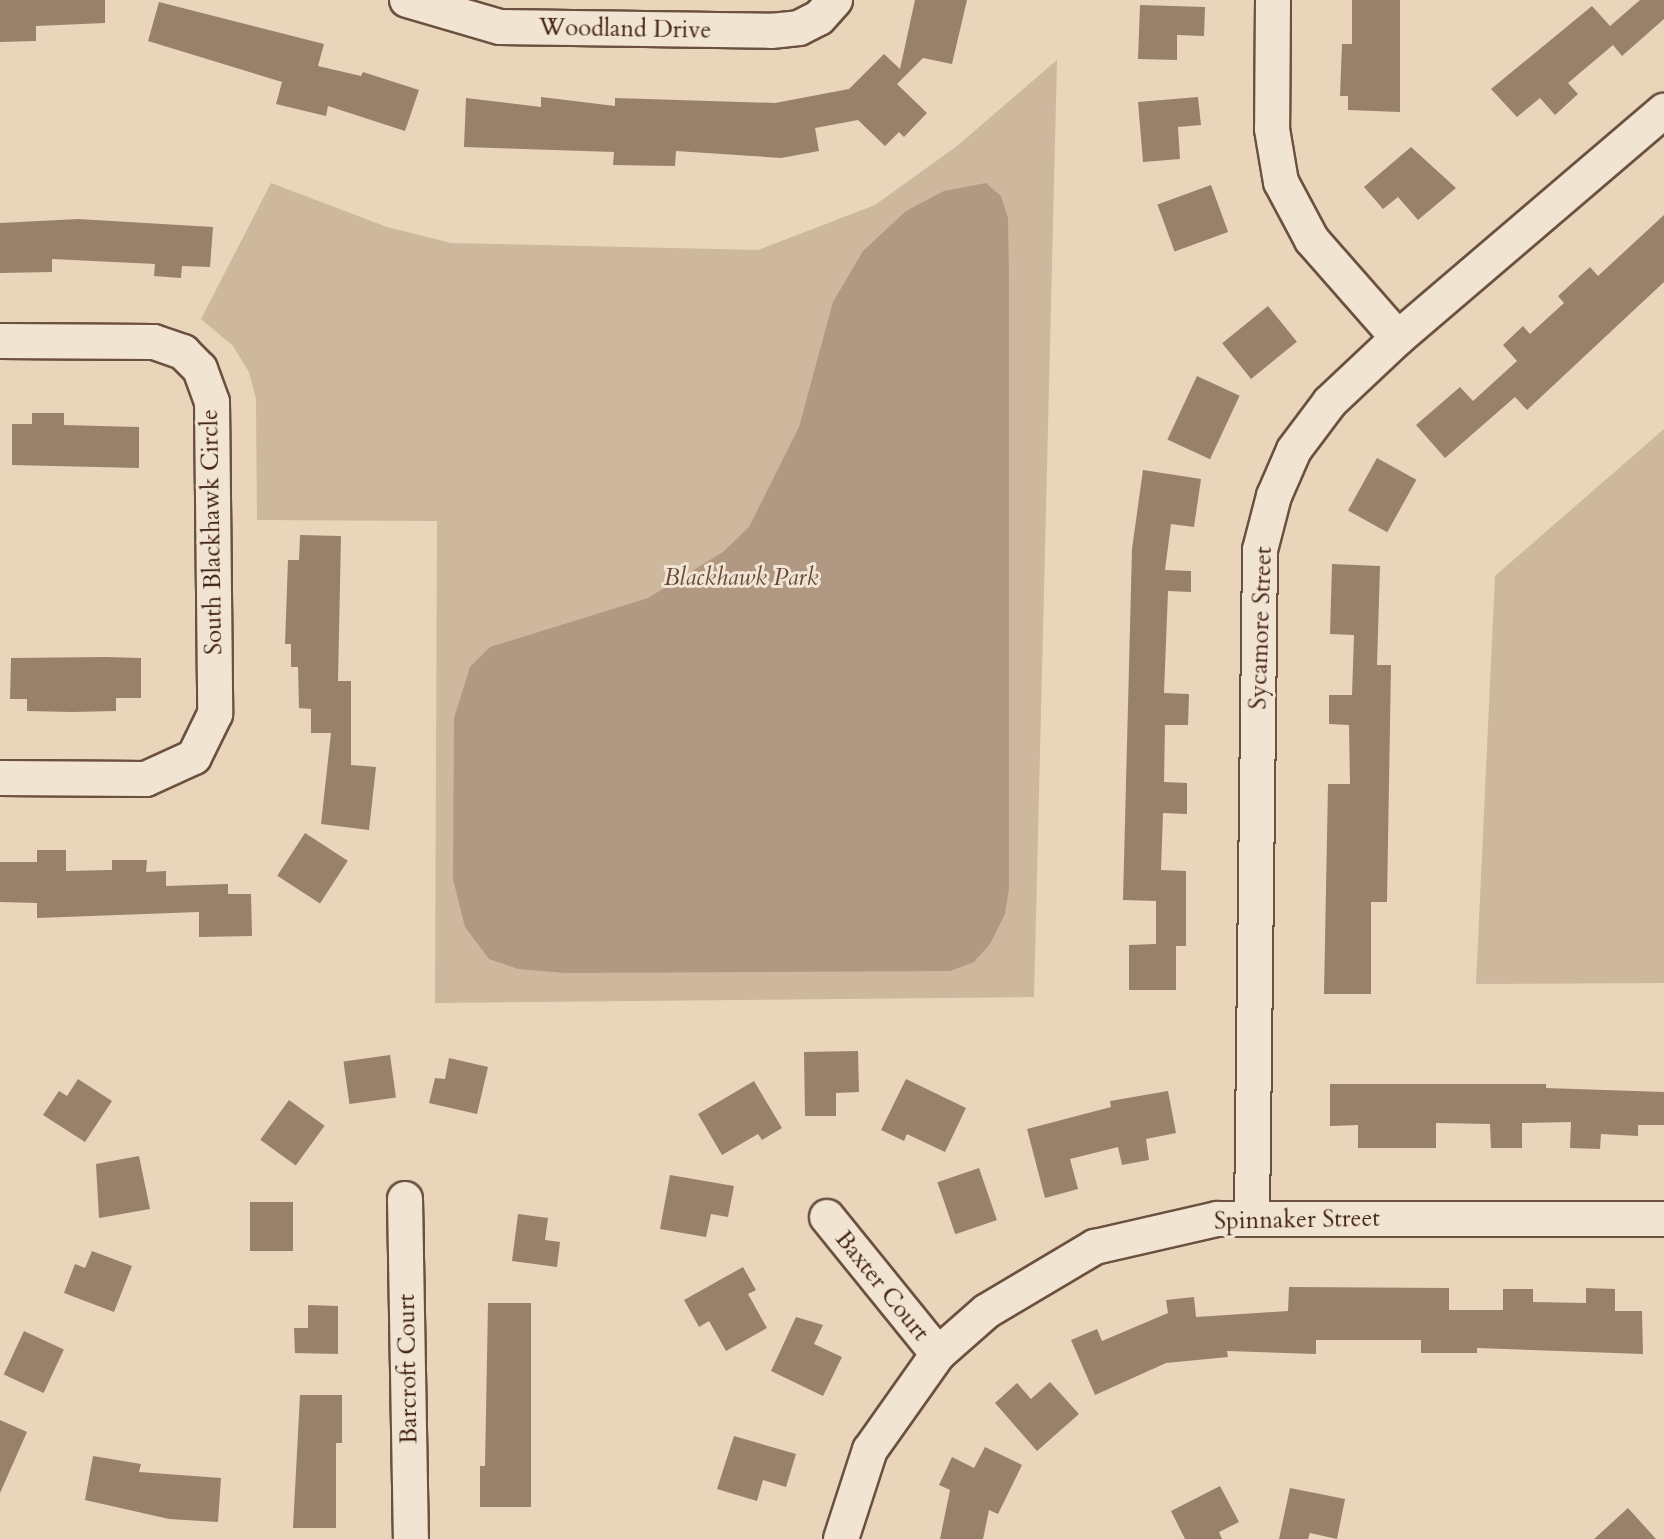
<!DOCTYPE html>
<style>
body{margin:0}
#map{position:relative;width:1664px;height:1539px;overflow:hidden;background:#e9d5b9;font-family:Cardo,serif}
div>[style]{position:absolute}
[style*='--x']{left:calc(var(--x)*1px);top:calc(var(--y)*1px);width:calc(var(--w)*1px);rotate:calc(var(--a)*1deg)}
.green>*{inset:0;background:#cdb79d}
.water>*{inset:0;background:#b19882}
.building>*{inset:0;background:#99806b;transform-origin:0 0}
.roads{filter:drop-shadow(2px 0 #6c5040) drop-shadow(-2px 0 #6c5040) drop-shadow(0 2px #6c5040) drop-shadow(0 -2px #6c5040)}
.minor>*{height:34px;margin:-17px;padding:0 17px;transform-origin:17px;border-radius:17px;background:#f1e4d2}
span{translate:-50% -50%;white-space:nowrap;text-align:center;line-height:1.15;-webkit-text-stroke:6px #f1e4d2;paint-order:stroke}
.street-label{font-size:24px;color:#432317}
.park-label{font-size:24px;color:#664838;font-style:italic}
</style>
<div id="map">
<div class="green">
<div style="clip-path:polygon(1057px 60px,1034px 997px,435px 1003px,437px 521px,257px 520px,256px 399px,249px 372px,233px 346px,201px 319px,271px 183px,387px 227px,451px 243px,758px 250px,875px 205px,957px 146px)"></div>
<div style="clip-path:polygon(1664px 429px,1664px 983px,1476px 984px,1495px 576px)"></div>
</div>
<div class="water">
<div style="clip-path:polygon(986px 183px,1001px 196px,1008px 218px,1009px 277px,1009px 888px,1005px 914px,990px 944px,974px 962px,950px 971px,566px 973px,518px 969px,489px 959px,465px 927px,453px 879px,454px 718px,470px 667px,490px 647px,648px 598px,723px 552px,749px 527px,799px 427px,833px 302px,863px 251px,906px 211px,944px 191px)"></div>
</div>
<div class="building">
<div style="clip-path:polygon(0 0,105px 0,105px 23px,36px 26px,36px 41px,0 42px)"></div>
<div style="clip-path:polygon(915px 0,967px 0,952px 64px,923px 58px,897px 84px,927px 113px,904px 137px,899px 132px,885px 146px,858px 120px,815px 128px,819px 151px,781px 158px,676px 151px,675px 166px,613px 165px,614px 152px,464px 147px,466px 98px,541px 107px,541px 97px,615px 106px,615px 98px,775px 103px,849px 89px,884px 54px,900px 69px)"></div>
<div style="clip-path:polygon(1352px 0,1400px 0,1400px 112px,1348px 110px,1348px 96px,1340px 96px,1342px 44px,1352px 44px)"></div>
<div style="clip-path:polygon(1640px 0,1664px 0,1664px 19px,1622px 56px,1613px 45px,1568px 83px,1578px 94px,1555px 115px,1540px 98px,1517px 117px,1491px 89px,1592px 6px,1610px 26px)"></div>
<div style="clip-path:polygon(159px 2px,324px 44px,318px 66px,361px 76px,363px 72px,419px 90px,405px 131px,328px 106px,326px 116px,276px 104px,282px 82px,148px 41px)"></div>
<div style="clip-path:polygon(1140px 5px,1205px 7px,1204px 36px,1177px 35px,1177px 60px,1138px 59px)"></div>
<div style="clip-path:polygon(1198px 97px,1201px 125px,1178px 127px,1180px 159px,1143px 162px,1138px 102px)"></div>
<div style="clip-path:polygon(1411px 147px,1456px 188px,1418px 220px,1398px 197px,1383px 209px,1364px 187px)"></div>
<div style="left:1211px;top:185px;width:50px;height:57px;rotate:70deg"></div>
<div style="clip-path:polygon(1664px 215px,1664px 282px,1527px 410px,1515px 397px,1445px 458px,1416px 425px,1460px 387px,1473px 401px,1517px 361px,1503px 345px,1523px 326px,1530px 334px,1564px 303px,1558px 296px,1590px 267px,1598px 276px)"></div>
<div style="clip-path:polygon(78px 219px,213px 227px,210px 267px,182px 266px,181px 278px,154px 276px,155px 264px,52px 259px,52px 272px,0 273px,0 223px)"></div>
<div style="left:1268px;top:306px;width:46px;height:59px;rotate:51deg"></div>
<div style="left:1197px;top:376px;width:47px;height:70px;rotate:25deg"></div>
<div style="clip-path:polygon(32px 413px,64px 413px,64px 425px,139px 427px,139px 468px,12px 465px,12px 424px,32px 424px)"></div>
<div style="left:1377px;top:458px;width:45px;height:60px;rotate:29deg"></div>
<div style="clip-path:polygon(1143px 470px,1201px 479px,1194px 527px,1171px 524px,1165px 570px,1191px 571px,1191px 592px,1168px 591px,1164px 693px,1189px 694px,1188px 725px,1165px 725px,1164px 782px,1187px 783px,1187px 814px,1163px 813px,1161px 870px,1186px 871px,1186px 946px,1176px 946px,1176px 990px,1129px 990px,1129px 945px,1156px 944px,1156px 901px,1123px 900px,1132px 549px)"></div>
<div style="clip-path:polygon(300px 535px,341px 536px,338px 681px,351px 681px,351px 765px,376px 767px,369px 830px,321px 824px,331px 733px,311px 733px,311px 709px,299px 708px,298px 667px,291px 667px,291px 644px,285px 644px,288px 560px,299px 560px)"></div>
<div style="clip-path:polygon(1332px 564px,1380px 566px,1377px 665px,1391px 665px,1387px 902px,1371px 902px,1371px 994px,1324px 994px,1328px 784px,1350px 784px,1349px 725px,1329px 724px,1329px 695px,1352px 695px,1354px 635px,1330px 634px)"></div>
<div style="clip-path:polygon(106px 657px,141px 658px,141px 698px,116px 698px,116px 711px,72px 712px,27px 711px,27px 699px,10px 699px,11px 658px)"></div>
<div style="left:305px;top:833px;width:51px;height:51px;rotate:33deg"></div>
<div style="clip-path:polygon(37px 850px,66px 850px,66px 871px,112px 870px,112px 860px,147px 860px,146px 872px,166px 871px,166px 886px,228px 884px,228px 894px,251px 894px,252px 936px,199px 937px,199px 912px,37px 918px,37px 903px,0 902px,0 862px,37px 862px)"></div>
<div style="clip-path:polygon(858px 1051px,859px 1092px,836px 1093px,836px 1116px,805px 1116px,804px 1052px)"></div>
<div style="left:390px;top:1055px;width:43px;height:47px;rotate:82deg"></div>
<div style="clip-path:polygon(449px 1058px,488px 1067px,477px 1114px,429px 1103px,435px 1078px,445px 1079px)"></div>
<div style="clip-path:polygon(78px 1079px,112px 1101px,85px 1142px,43px 1115px,59px 1091px,67px 1096px)"></div>
<div style="clip-path:polygon(906px 1079px,966px 1108px,945px 1152px,907px 1134px,904px 1141px,881px 1130px)"></div>
<div style="clip-path:polygon(754px 1081px,782px 1128px,762px 1140px,758px 1134px,722px 1155px,698px 1114px)"></div>
<div style="clip-path:polygon(1330px 1084px,1546px 1084px,1546px 1088px,1664px 1092px,1664px 1125px,1638px 1125px,1638px 1136px,1601px 1134px,1600px 1149px,1570px 1148px,1571px 1122px,1522px 1123px,1522px 1148px,1491px 1148px,1490px 1124px,1436px 1123px,1436px 1148px,1358px 1148px,1358px 1125px,1330px 1126px)"></div>
<div style="clip-path:polygon(1168px 1091px,1176px 1133px,1146px 1139px,1149px 1160px,1122px 1165px,1118px 1147px,1070px 1159px,1078px 1189px,1045px 1198px,1027px 1129px,1111px 1107px,1110px 1101px)"></div>
<div style="left:289px;top:1100px;width:44px;height:49px;rotate:36deg"></div>
<div style="clip-path:polygon(139px 1156px,150px 1209px,99px 1218px,96px 1164px)"></div>
<div style="left:979px;top:1168px;width:55px;height:44px;rotate:71deg"></div>
<div style="clip-path:polygon(670px 1175px,734px 1186px,728px 1217px,711px 1214px,706px 1237px,660px 1229px)"></div>
<div style="left:250px;top:1202px;width:43px;height:49px"></div>
<div style="clip-path:polygon(518px 1214px,548px 1218px,545px 1240px,560px 1242px,557px 1267px,512px 1261px)"></div>
<div style="clip-path:polygon(92px 1251px,132px 1266px,114px 1312px,64px 1293px,75px 1264px,85px 1268px)"></div>
<div style="clip-path:polygon(743px 1267px,756px 1290px,748px 1294px,767px 1328px,726px 1351px,709px 1321px,699px 1327px,684px 1300px)"></div>
<div style="clip-path:polygon(1289px 1287px,1449px 1288px,1449px 1310px,1503px 1310px,1503px 1289px,1533px 1289px,1533px 1302px,1586px 1303px,1586px 1288px,1615px 1289px,1615px 1311px,1642px 1311px,1643px 1354px,1477px 1348px,1477px 1353px,1421px 1353px,1421px 1340px,1316px 1340px,1316px 1354px,1227px 1351px,1228px 1357px,1166px 1363px,1095px 1395px,1071px 1340px,1097px 1329px,1102px 1341px,1168px 1313px,1166px 1300px,1194px 1297px,1196px 1317px,1288px 1311px)"></div>
<div style="clip-path:polygon(488px 1303px,531px 1303px,531px 1507px,480px 1507px,480px 1466px,485px 1466px)"></div>
<div style="clip-path:polygon(308px 1305px,338px 1306px,338px 1354px,295px 1353px,294px 1328px,308px 1328px)"></div>
<div style="clip-path:polygon(796px 1317px,823px 1325px,814px 1344px,842px 1357px,823px 1396px,771px 1371px)"></div>
<div style="left:24px;top:1331px;width:44px;height:48px;rotate:25deg"></div>
<div style="clip-path:polygon(1050px 1382px,1079px 1414px,1037px 1451px,995px 1403px,1017px 1383px,1031px 1399px)"></div>
<div style="clip-path:polygon(300px 1395px,342px 1395px,342px 1443px,336px 1443px,336px 1528px,293px 1528px)"></div>
<div style="clip-path:polygon(0 1420px,27px 1432px,0 1493px)"></div>
<div style="clip-path:polygon(734px 1436px,796px 1454px,786px 1487px,763px 1480px,757px 1501px,717px 1489px)"></div>
<div style="clip-path:polygon(985px 1447px,1022px 1465px,998px 1514px,989px 1510px,983px 1539px,940px 1539px,950px 1490px,939px 1485px,952px 1457px,974px 1468px)"></div>
<div style="clip-path:polygon(93px 1456px,141px 1464px,139px 1472px,221px 1478px,218px 1522px,169px 1519px,85px 1500px)"></div>
<div style="clip-path:polygon(1220px 1486px,1239px 1522px,1219px 1532px,1222px 1539px,1185px 1539px,1171px 1511px)"></div>
<div style="clip-path:polygon(1290px 1488px,1345px 1499px,1337px 1539px,1310px 1533px,1308px 1539px,1279px 1539px)"></div>
<div style="clip-path:polygon(1628px 1508px,1656px 1539px,1594px 1539px)"></div>
</div>
<div class="roads">
<div class="minor">
<div style="--x:407;--y:0;--w:97;--a:16.2"></div>
<div style="--x:500;--y:27;--w:271;--a:0.8"></div>
<div style="--x:771;--y:31;--w:28;--a:-6"></div>
<div style="--x:799;--y:28;--w:22;--a:-27"></div>
<div style="--x:819;--y:18;--w:24;--a:-48"></div>
<div style="--x:1273;--y:0;--w:129;--a:90.4"></div>
<div style="--x:1272;--y:129;--w:54;--a:80.4"></div>
<div style="--x:1281;--y:182;--w:66;--a:61.9"></div>
<div style="--x:1312;--y:240;--w:130;--a:48.7"></div>
<div style="--x:0;--y:341;--w:154;--a:0.4"></div>
<div style="--x:154;--y:342;--w:31;--a:19"></div>
<div style="--x:183;--y:352;--w:24;--a:45"></div>
<div style="--x:200;--y:369;--w:35;--a:70"></div>
<div style="--x:212;--y:402;--w:312;--a:89.4"></div>
<div style="--x:215;--y:714;--w:48;--a:116"></div>
<div style="--x:194;--y:757;--w:53;--a:155.4"></div>
<div style="--x:146;--y:779;--w:146;--a:-179.6"></div>
<div style="--x:405;--y:1199;--w:340;--a:89"></div>
<div style="--x:827;--y:1217;--w:176;--a:51"></div>
<div style="--x:1252;--y:1217;--w:667;--a:-89.31"></div>
<div style="--x:1260;--y:550;--w:56;--a:-75.5"></div>
<div style="--x:1274;--y:496;--w:50;--a:-66.5"></div>
<div style="--x:1294;--y:450;--w:60;--a:-53.1"></div>
<div style="--x:1330;--y:402;--w:93;--a:-43.3"></div>
<div style="--x:1398;--y:338;--w:350;--a:-40.5"></div>
<div style="--x:841;--y:1539;--w:94;--a:-72"></div>
<div style="--x:870;--y:1450;--w:118;--a:-54.7"></div>
<div style="--x:938;--y:1354;--w:65;--a:-41.3"></div>
<div style="--x:987;--y:1311;--w:126;--a:-30.7"></div>
<div style="--x:1095;--y:1247;--w:125;--a:-12.9"></div>
<div style="--x:1217;--y:1219;--w:447;--a:0"></div>
</div>
</div>
<div class="street-label">
<span style="left:625px;top:29px;rotate:1deg">Woodland Drive</span>
<span style="left:212px;top:532px;rotate:-91deg">South Blackhawk Circle</span>
<span style="left:1261px;top:628px;rotate:-88deg">Sycamore Street</span>
<span style="left:1297px;top:1220px;rotate:-1deg">Spinnaker Street</span>
<span style="left:882px;top:1286px;rotate:51deg">Baxter Court</span>
<span style="left:408px;top:1369px;rotate:-91deg">Barcroft Court</span>
</div>
<div class="park-label">
<span style="left:741px;top:578px">Blackhawk Park</span>
</div>
</div>
